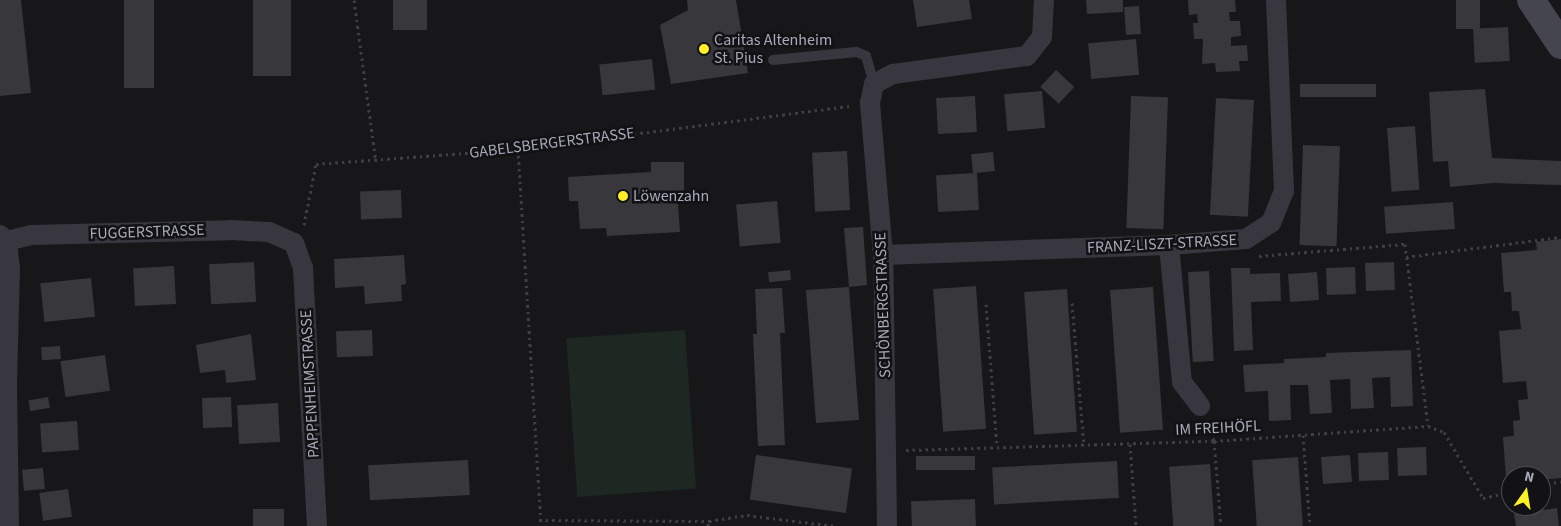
<!DOCTYPE html>
<meta charset="utf-8">
<style>
body{margin:0}
#map{position:relative;width:1561px;height:526px;overflow:hidden;background:#171719;font-family:"Source Sans 3",sans-serif}
div>[style]{position:absolute}
[style*='--x']{left:calc(var(--x)*1px);top:calc(var(--y)*1px);width:calc(var(--w)*1px);rotate:calc(var(--a)*1deg)}
.green>*{inset:0;background:#1e2822;transform-origin:0 0}
.building>*{inset:0;background:#38373b;transform-origin:0 0}
.path>*{height:3px;margin-top:-1.5px;transform-origin:0;background:repeating-linear-gradient(90deg,#3d3e46 0 2.5px,transparent 0 6.5px)}
.lane>*{height:10px;margin:-5px;padding:0 5px;transform-origin:5px;border-radius:5px;background:#38373f}
.street>*{height:20px;margin:-10px;padding:0 10px;transform-origin:10px;border-radius:10px;background:#38373f}
.secondary>*{height:28px;margin:-14px;padding:0 14px;transform-origin:14px;border-radius:14px;background:#45454f}
.dots>*{width:14px;height:14px;translate:-50% -50%;box-sizing:border-box;border:2px solid #121214;border-radius:50%}
span{translate:-50% -50%;white-space:nowrap;text-align:center;line-height:1.15;-webkit-text-stroke:5px #121214;paint-order:stroke}
.poi-label{font-size:16px;color:#a8a9ba}
.left{translate:0 -50%;text-align:left}
.street-label{font-size:16px;color:#a8a9ba}
.north{position:absolute;left:1501px;top:466px;width:50px;height:50px;box-sizing:border-box;background:#121214;border:1px solid #4e4e56;border-radius:50%;rotate:13deg;font-size:14px;font-weight:700;line-height:20px;text-align:center;color:#a8a9ba}
.north::after{content:'';display:block;margin:auto;width:18px;height:22px;background:#ffef29;clip-path:polygon(50% 0,100% 100%,50% 72%,0 100%)}
</style>
<div id="map">
<div class="green">
<div style="left:685px;top:330px;width:159px;height:119px;rotate:86deg"></div>
</div>
<div class="building">
<div style="clip-path:polygon(0 0,21px 0,31px 93px,0 96px)"></div>
<div style="left:124px;top:0;width:30px;height:88px"></div>
<div style="left:253px;top:0;width:38px;height:76px"></div>
<div style="left:393px;top:0;width:34px;height:30px"></div>
<div style="clip-path:polygon(687px 0,736px 0,748px 73px,671px 84px,660px 25px,688px 10px)"></div>
<div style="clip-path:polygon(913px 0,969px 0,972px 19px,917px 27px)"></div>
<div style="clip-path:polygon(1086px 0,1123px 0,1123px 12px,1087px 14px)"></div>
<div style="clip-path:polygon(1188px 0,1235px 0,1236px 12px,1229px 12px,1230px 21px,1240px 21px,1241px 36px,1231px 37px,1231px 46px,1247px 45px,1248px 61px,1239px 61px,1240px 71px,1216px 72px,1215px 63px,1202px 64px,1203px 39px,1194px 39px,1193px 23px,1198px 23px,1197px 14px,1189px 15px)"></div>
<div style="left:1456px;top:0;width:24px;height:29px"></div>
<div style="left:1139px;top:6px;width:28px;height:15px;rotate:86deg"></div>
<div style="left:1508px;top:27px;width:34px;height:35px;rotate:87deg"></div>
<div style="left:1136px;top:39px;width:36px;height:48px;rotate:85deg"></div>
<div style="left:652px;top:59px;width:31px;height:53px;rotate:84deg"></div>
<div style="left:1056px;top:70px;width:25px;height:23px;rotate:43deg"></div>
<div style="left:1376px;top:84px;width:13px;height:76px;rotate:90deg"></div>
<div style="clip-path:polygon(1485px 89px,1492px 158px,1561px 161px,1561px 185px,1493px 183px,1450px 187px,1448px 161px,1433px 162px,1429px 92px)"></div>
<div style="left:1042px;top:91px;width:37px;height:38px;rotate:85deg"></div>
<div style="left:975px;top:96px;width:36px;height:39px;rotate:87deg"></div>
<div style="left:1131px;top:96px;width:37px;height:132px;rotate:2deg"></div>
<div style="left:1216px;top:98px;width:38px;height:117px;rotate:3deg"></div>
<div style="left:1415px;top:126px;width:64px;height:28px;rotate:86deg"></div>
<div style="left:1303px;top:145px;width:37px;height:100px;rotate:2deg"></div>
<div style="left:847px;top:151px;width:59px;height:35px;rotate:87deg"></div>
<div style="left:993px;top:152px;width:19px;height:22px;rotate:84deg"></div>
<div style="clip-path:polygon(651px 162px,684px 162px,684px 192px,677px 192px,680px 232px,607px 236px,606px 228px,580px 229px,578px 201px,569px 201px,568px 177px,651px 172px)"></div>
<div style="left:977px;top:173px;width:37px;height:41px;rotate:87deg"></div>
<div style="left:401px;top:190px;width:28px;height:41px;rotate:88deg"></div>
<div style="left:777px;top:201px;width:42px;height:41px;rotate:85deg"></div>
<div style="left:1453px;top:202px;width:27px;height:69px;rotate:86deg"></div>
<div style="clip-path:polygon(863px 227px,867px 285px,849px 287px,859px 420px,816px 423px,806px 290px,849px 287px,844px 228px)"></div>
<div style="clip-path:polygon(1561px 239px,1561px 478px,1541px 480px,1537px 475px,1506px 478px,1503px 437px,1514px 436px,1513px 421px,1520px 420px,1518px 400px,1528px 399px,1526px 381px,1503px 383px,1499px 331px,1521px 329px,1519px 311px,1512px 311px,1511px 292px,1504px 292px,1501px 253px,1537px 250px,1536px 242px)"></div>
<div style="clip-path:polygon(404px 255px,406px 284px,401px 285px,402px 301px,365px 304px,364px 286px,335px 288px,334px 259px)"></div>
<div style="left:254px;top:262px;width:40px;height:45px;rotate:87deg"></div>
<div style="left:1394px;top:262px;width:28px;height:29px;rotate:88deg"></div>
<div style="left:174px;top:266px;width:38px;height:41px;rotate:87deg"></div>
<div style="left:1355px;top:267px;width:27px;height:29px;rotate:88deg"></div>
<div style="clip-path:polygon(1231px 268px,1250px 268px,1250px 274px,1280px 273px,1281px 301px,1251px 302px,1253px 350px,1234px 351px)"></div>
<div style="left:790px;top:270px;width:10px;height:22px;rotate:84deg"></div>
<div style="left:1209px;top:271px;width:90px;height:21px;rotate:87deg"></div>
<div style="left:1317px;top:272px;width:28px;height:29px;rotate:86deg"></div>
<div style="left:91px;top:278px;width:39px;height:51px;rotate:84deg"></div>
<div style="left:976px;top:286px;width:143px;height:43px;rotate:86deg"></div>
<div style="left:1153px;top:287px;width:143px;height:43px;rotate:86deg"></div>
<div style="clip-path:polygon(782px 288px,785px 333px,780px 333px,785px 445px,758px 446px,753px 334px,757px 334px,755px 289px)"></div>
<div style="left:1067px;top:289px;width:143px;height:43px;rotate:86deg"></div>
<div style="left:372px;top:330px;width:26px;height:36px;rotate:88deg"></div>
<div style="clip-path:polygon(251px 334px,256px 380px,226px 383px,225px 370px,200px 373px,196px 345px)"></div>
<div style="left:60px;top:346px;width:13px;height:19px;rotate:86deg"></div>
<div style="clip-path:polygon(1411px 350px,1413px 406px,1391px 407px,1390px 377px,1372px 378px,1374px 408px,1351px 409px,1350px 379px,1330px 380px,1332px 413px,1310px 414px,1308px 385px,1290px 385px,1291px 420px,1269px 421px,1268px 391px,1245px 392px,1243px 365px,1284px 363px,1284px 359px,1326px 357px,1326px 353px)"></div>
<div style="left:105px;top:355px;width:36px;height:45px;rotate:82deg"></div>
<div style="left:48px;top:397px;width:11px;height:20px;rotate:80deg"></div>
<div style="left:231px;top:397px;width:30px;height:29px;rotate:88deg"></div>
<div style="left:278px;top:403px;width:39px;height:41px;rotate:87deg"></div>
<div style="left:77px;top:421px;width:29px;height:37px;rotate:86deg"></div>
<div style="left:1426px;top:447px;width:28px;height:29px;rotate:88deg"></div>
<div style="left:1388px;top:452px;width:28px;height:30px;rotate:88deg"></div>
<div style="left:756px;top:455px;width:97px;height:45px;rotate:8deg"></div>
<div style="left:1350px;top:455px;width:27px;height:29px;rotate:86deg"></div>
<div style="left:975px;top:456px;width:14px;height:59px;rotate:90deg"></div>
<div style="left:1298px;top:457px;width:69px;height:46px;rotate:86deg"></div>
<div style="left:468px;top:460px;width:35px;height:100px;rotate:87deg"></div>
<div style="left:1117px;top:461px;width:37px;height:125px;rotate:87deg"></div>
<div style="left:1210px;top:464px;width:62px;height:41px;rotate:86deg"></div>
<div style="left:43px;top:468px;width:21px;height:21px;rotate:85deg"></div>
<div style="left:68px;top:489px;width:28px;height:29px;rotate:82deg"></div>
<div style="left:975px;top:499px;width:27px;height:64px;rotate:88deg"></div>
<div style="clip-path:polygon(1557px 508px,1559px 526px,1516px 526px,1514px 514px)"></div>
<div style="left:284px;top:509px;width:17px;height:31px;rotate:90deg"></div>
</div>
<div class="path">
<div style="--x:354;--y:0;--w:163;--a:82.3"></div>
<div style="--x:518;--y:149;--w:378;--a:86.5"></div>
<div style="--x:304;--y:225;--w:62;--a:-78.9"></div>
<div style="--x:316;--y:164;--w:203;--a:-4.2"></div>
<div style="--x:518;--y:149;--w:336;--a:-7.4"></div>
<div style="--x:1259;--y:256;--w:146;--a:-4.7"></div>
<div style="--x:1405;--y:244;--w:183;--a:82.8"></div>
<div style="--x:1406;--y:257;--w:156;--a:-7.4"></div>
<div style="--x:1072;--y:303;--w:143;--a:85.2"></div>
<div style="--x:986;--y:304;--w:142;--a:85.6"></div>
<div style="--x:1208;--y:426;--w:16;--a:68"></div>
<div style="--x:1214;--y:441;--w:85;--a:85.3"></div>
<div style="--x:1303;--y:435;--w:91;--a:85.6"></div>
<div style="--x:1130;--y:444;--w:82;--a:85.8"></div>
<div style="--x:906;--y:450;--w:308;--a:-1.7"></div>
<div style="--x:1214;--y:441;--w:215;--a:-4"></div>
<div style="--x:1428;--y:426;--w:17;--a:21"></div>
<div style="--x:1444;--y:432;--w:77;--a:59.4"></div>
<div style="--x:1483;--y:498;--w:29;--a:-12"></div>
<div style="--x:1541;--y:485;--w:20;--a:-11"></div>
<div style="--x:539;--y:520;--w:170;--a:0.3"></div>
<div style="--x:709;--y:521;--w:38;--a:-9"></div>
<div style="--x:747;--y:515;--w:88;--a:7.2"></div>
<div style="--x:708;--y:526;--w:5;--a:-79"></div>
</div>
<div class="lane">
<div style="--x:773;--y:60;--w:84;--a:-5.4"></div>
<div style="--x:857;--y:52;--w:10;--a:24"></div>
<div style="--x:866;--y:56;--w:29;--a:74"></div>
</div>
<div class="street">
<div style="--x:0;--y:235;--w:9;--a:41"></div>
<div style="--x:7;--y:241;--w:25;--a:-14"></div>
<div style="--x:31;--y:235;--w:199;--a:-1.4"></div>
<div style="--x:230;--y:230;--w:39;--a:3"></div>
<div style="--x:269;--y:232;--w:27;--a:24"></div>
<div style="--x:294;--y:243;--w:27;--a:70"></div>
<div style="--x:303;--y:268;--w:258;--a:86.9"></div>
<div style="--x:7;--y:241;--w:27;--a:84"></div>
<div style="--x:10;--y:268;--w:117;--a:91.5"></div>
<div style="--x:7;--y:385;--w:141;--a:89.2"></div>
<div style="--x:1169;--y:245;--w:138;--a:84.6"></div>
<div style="--x:1182;--y:382;--w:30;--a:53"></div>
<div style="--x:883;--y:255;--w:286;--a:-2"></div>
<div style="--x:1169;--y:245;--w:77;--a:-4.5"></div>
<div style="--x:1246;--y:239;--w:30;--a:-33"></div>
<div style="--x:1271;--y:223;--w:35;--a:-68"></div>
<div style="--x:1284;--y:191;--w:191;--a:-92.4"></div>
<div style="--x:887;--y:526;--w:271;--a:-90.8"></div>
<div style="--x:883;--y:255;--w:153;--a:-94.9"></div>
<div style="--x:870;--y:103;--w:19;--a:-78"></div>
<div style="--x:874;--y:84;--w:21;--a:-28"></div>
<div style="--x:893;--y:74;--w:135;--a:-7.7"></div>
<div style="--x:1027;--y:56;--w:24;--a:-52"></div>
<div style="--x:1042;--y:37;--w:37;--a:-87"></div>
</div>
<div class="secondary">
<div style="--x:1531;--y:0;--w:54;--a:56.3"></div>
</div>
<div class="dots">
<div style="left:704px;top:49px;background:#ffef29"></div>
<div style="left:623px;top:196px;background:#ffef29"></div>
</div>
<div class="poi-label">
<span class="left" style="left:714px;top:49px">Caritas Altenheim<br>St. Pius</span>
<span class="left" style="left:633px;top:196px">Löwenzahn</span>
</div>
<div class="street-label">
<span style="left:552px;top:143px;rotate:-7deg">GABELSBERGERSTRASSE</span>
<span style="left:147px;top:232px;rotate:-2deg">FUGGERSTRASSE</span>
<span style="left:1162px;top:244px;rotate:-3deg">FRANZ-LISZT-STRASSE</span>
<span style="left:883px;top:305px;rotate:-92deg">SCHÖNBERGSTRASSE</span>
<span style="left:310px;top:384px;rotate:-93deg">PAPPENHEIMSTRASSE</span>
<span style="left:1218px;top:428px;rotate:-3deg">IM FREIHÖFL</span>
</div>
<div class="north">N</div>
</div>
